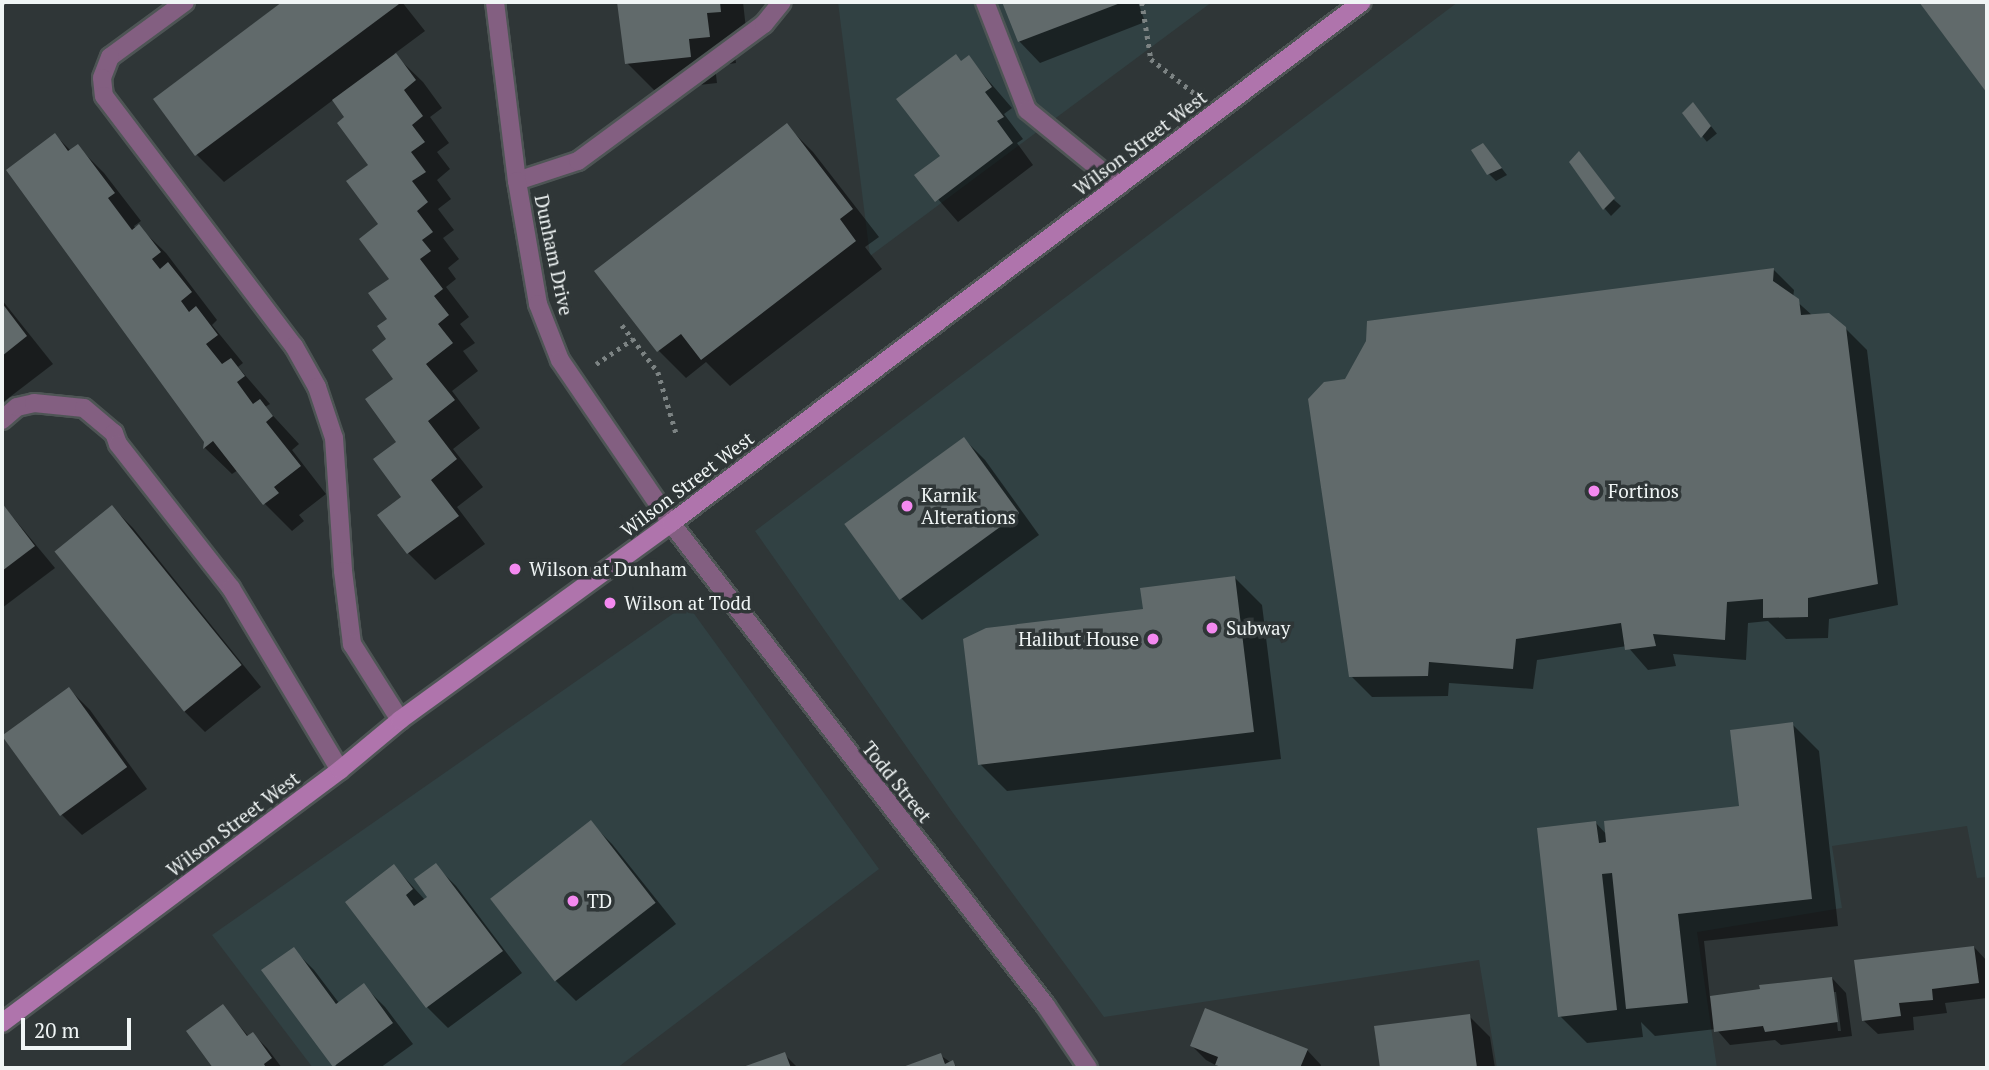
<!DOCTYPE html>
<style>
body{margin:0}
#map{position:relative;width:1989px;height:1070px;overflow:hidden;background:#2f3637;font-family:"PT Serif",serif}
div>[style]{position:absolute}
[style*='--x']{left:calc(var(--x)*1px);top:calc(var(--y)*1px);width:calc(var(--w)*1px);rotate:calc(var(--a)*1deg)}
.built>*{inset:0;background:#314143}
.shadow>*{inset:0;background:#0007;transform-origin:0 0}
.building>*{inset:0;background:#616a6b;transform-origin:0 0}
.path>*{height:4.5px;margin-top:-2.25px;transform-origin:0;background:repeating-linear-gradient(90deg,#7c8383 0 3.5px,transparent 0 8.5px)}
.roads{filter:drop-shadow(2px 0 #4e5555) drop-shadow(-2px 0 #4e5555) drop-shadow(0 2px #4e5555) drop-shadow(0 -2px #4e5555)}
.lane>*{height:18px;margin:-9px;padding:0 9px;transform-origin:9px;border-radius:9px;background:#835f81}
.street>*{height:18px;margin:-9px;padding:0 9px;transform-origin:9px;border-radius:9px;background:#835f81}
.secondary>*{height:18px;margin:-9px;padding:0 9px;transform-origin:9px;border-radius:9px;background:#af74ac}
.dots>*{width:19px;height:19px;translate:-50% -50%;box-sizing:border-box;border:4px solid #2f3637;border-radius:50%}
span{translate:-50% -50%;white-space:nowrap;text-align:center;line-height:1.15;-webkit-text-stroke:7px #2f3637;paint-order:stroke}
.street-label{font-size:19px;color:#f0f5f5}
.poi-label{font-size:19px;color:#f0f5f5}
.left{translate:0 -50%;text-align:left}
.right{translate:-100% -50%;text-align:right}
.frame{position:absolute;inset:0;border:4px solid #f0f5f5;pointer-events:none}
.scale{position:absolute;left:21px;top:1018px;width:110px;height:32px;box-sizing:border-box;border:4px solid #f0f5f5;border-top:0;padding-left:9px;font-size:21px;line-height:24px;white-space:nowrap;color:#f0f5f5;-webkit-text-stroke:5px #2f3637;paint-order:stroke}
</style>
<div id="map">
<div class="built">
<div style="clip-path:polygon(838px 2px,1212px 2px,870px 256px)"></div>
<div style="clip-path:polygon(1458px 2px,1987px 2px,1987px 877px,1977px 878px,1967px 826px,1832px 846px,1842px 908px,1697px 932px,1717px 1068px,1497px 1068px,1479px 960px,1104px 1017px,953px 813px,755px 531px)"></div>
<div style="clip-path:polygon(687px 604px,879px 869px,617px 1068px,313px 1068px,212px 935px)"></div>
</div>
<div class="shadow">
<div style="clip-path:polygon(284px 2px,402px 2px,425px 31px,394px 54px,423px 82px,442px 108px,430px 117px,449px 143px,437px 152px,450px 169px,437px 180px,451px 199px,438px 209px,454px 230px,443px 238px,459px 259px,448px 268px,456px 279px,446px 287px,469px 317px,460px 324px,475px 343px,463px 351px,478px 371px,452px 391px,480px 428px,453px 449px,483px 487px,457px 507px,485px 544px,435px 580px,408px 553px,395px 379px,389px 340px,391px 280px,371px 166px,347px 118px,333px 100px,224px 182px,197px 155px,155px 99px)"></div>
<div style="clip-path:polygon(619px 2px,743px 2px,747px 38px,733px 40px,736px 63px,715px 66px,717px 83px,654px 90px,627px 63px)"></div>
<div style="clip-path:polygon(1004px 2px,1138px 2px,1145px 22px,1040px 63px,1019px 41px)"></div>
<div style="clip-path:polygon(1922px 2px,1987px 2px,1987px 90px)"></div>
<div style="clip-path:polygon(969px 58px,1012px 108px,1004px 114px,1023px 139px,1017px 143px,1033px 165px,958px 222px,917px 175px,942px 156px,962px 63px)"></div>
<div style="left:1693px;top:104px;width:38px;height:13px;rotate:51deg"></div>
<div style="clip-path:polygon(786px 125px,813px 152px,879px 237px,865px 247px,882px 269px,730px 386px,706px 362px,686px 378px,659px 351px,597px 271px)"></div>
<div style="clip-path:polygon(55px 135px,71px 151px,77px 146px,104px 173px,141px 221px,134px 226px,136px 229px,139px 227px,166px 253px,217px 320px,212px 325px,243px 363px,238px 367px,270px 404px,265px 407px,299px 444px,292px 450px,326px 494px,299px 515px,304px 521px,292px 531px,265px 504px,238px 470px,232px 474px,205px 448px,206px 442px)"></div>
<div style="clip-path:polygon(1489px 152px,1507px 175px,1496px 181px,1489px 174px)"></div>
<div style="clip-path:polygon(1571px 162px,1621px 206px,1611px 216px,1605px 209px)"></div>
<div style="clip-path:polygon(1773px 269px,1794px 290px,1793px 298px,1813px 316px,1845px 328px,1867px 350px,1898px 605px,1829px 619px,1828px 638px,1786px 639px,1768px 621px,1748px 623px,1746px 660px,1673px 654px,1676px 666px,1648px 670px,1627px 646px,1537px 660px,1533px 689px,1449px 683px,1448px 696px,1372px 697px,1351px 676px,1346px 381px)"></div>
<div style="clip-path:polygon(2px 300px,53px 364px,2px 403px)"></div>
<div style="clip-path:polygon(964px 439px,985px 460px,1039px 535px,922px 620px,901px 598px)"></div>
<div style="clip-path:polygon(2px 504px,55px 568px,2px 608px)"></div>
<div style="clip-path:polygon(112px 507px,133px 528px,261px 687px,205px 732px,184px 711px)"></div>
<div style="clip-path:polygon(1235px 578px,1262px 605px,1281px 759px,1007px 791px,980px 764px,1145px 611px)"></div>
<div style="clip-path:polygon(69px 689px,90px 710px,147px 789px,82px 835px,61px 814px)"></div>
<div style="clip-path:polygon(evenodd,1792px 724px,1819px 751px,1838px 926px,1704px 941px,1710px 998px,1832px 978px,1846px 993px,1852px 1036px,1781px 1045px,1775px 1040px,1730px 1045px,1716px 1029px,1655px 1036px,1641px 1022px,1643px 1037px,1587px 1043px,1560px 1016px,1596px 823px,1607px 835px,1741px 808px,1792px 724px,1833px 992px,1836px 992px,1841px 1031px,1838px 1031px,1833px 992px)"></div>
<div style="clip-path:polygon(591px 823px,612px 844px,676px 924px,576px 1001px,555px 980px)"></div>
<div style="clip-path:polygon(435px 865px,456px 886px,522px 973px,448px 1028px,427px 1007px,347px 902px,394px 866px,425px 900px,429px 897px)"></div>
<div style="clip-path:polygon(1974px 947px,1987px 961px,1987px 998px,1945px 1003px,1947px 1013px,1913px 1017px,1914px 1030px,1878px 1034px,1863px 1020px)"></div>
<div style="clip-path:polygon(293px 949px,314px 970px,339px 1003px,364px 986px,385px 1007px,413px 1044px,380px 1068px,337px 1068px)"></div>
<div style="clip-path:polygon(223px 1006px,249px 1037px,253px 1034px,267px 1048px,282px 1068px,215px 1068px,188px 1032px)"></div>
<div style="clip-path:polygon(1469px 1016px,1490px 1037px,1495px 1068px,1382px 1068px,1376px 1028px)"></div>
<div style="clip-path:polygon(1192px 1046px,1307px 1050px,1321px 1065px,1320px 1068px,1221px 1068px,1206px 1060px)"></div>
<div style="clip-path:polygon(784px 1054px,798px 1068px,744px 1068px)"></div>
<div style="clip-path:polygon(940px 1055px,959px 1068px,904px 1068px)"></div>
</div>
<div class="building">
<div style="clip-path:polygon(282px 2px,399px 4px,195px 156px,153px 99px)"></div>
<div style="clip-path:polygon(617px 2px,720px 2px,721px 12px,707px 13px,710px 37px,689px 39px,691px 57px,625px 64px)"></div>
<div style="clip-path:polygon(1002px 2px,1123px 2px,1018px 42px)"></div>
<div style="clip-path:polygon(1919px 2px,1987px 2px,1987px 93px)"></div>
<div style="clip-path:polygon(396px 53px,416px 80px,404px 90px,423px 116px,412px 125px,425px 142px,411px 152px,426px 172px,412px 181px,428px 202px,417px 211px,433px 232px,422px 240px,431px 251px,420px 259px,443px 289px,434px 296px,449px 315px,438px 324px,453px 343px,426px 364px,455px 400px,428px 421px,457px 459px,431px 480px,459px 516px,407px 554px,377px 515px,401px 497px,373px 459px,396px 442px,365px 399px,393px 379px,372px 350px,386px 339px,377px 326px,387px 319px,368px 293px,389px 279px,359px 239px,378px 224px,346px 181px,368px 165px,337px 123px,344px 117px,332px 100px)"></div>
<div style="clip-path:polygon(956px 54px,961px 61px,969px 55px,992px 87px,985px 92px,1004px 117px,997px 121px,1013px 143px,935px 202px,914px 175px,940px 156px,896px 99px)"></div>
<div style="clip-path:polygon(1693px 102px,1711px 126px,1701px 138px,1682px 113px)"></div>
<div style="clip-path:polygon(787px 123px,853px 209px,840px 219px,856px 241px,701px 360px,681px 334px,657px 352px,594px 271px)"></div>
<div style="clip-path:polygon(55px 133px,68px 151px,78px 144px,115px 193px,108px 198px,132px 230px,139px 224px,161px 252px,152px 259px,160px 269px,168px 262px,192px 292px,181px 301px,189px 312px,196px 306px,218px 335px,206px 344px,222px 364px,231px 358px,245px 376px,237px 382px,253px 404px,260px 399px,273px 416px,266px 422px,301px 466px,274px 487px,279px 493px,263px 505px,213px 441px,203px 449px,204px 442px,6px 170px)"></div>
<div style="clip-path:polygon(1483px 143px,1502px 168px,1487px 175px,1471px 150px)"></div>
<div style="clip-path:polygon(1579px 151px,1615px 198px,1603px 210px,1569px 162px)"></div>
<div style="clip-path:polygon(1774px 268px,1773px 281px,1799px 299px,1801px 315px,1829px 313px,1846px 327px,1878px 584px,1808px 598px,1808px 617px,1763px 618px,1763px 599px,1727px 602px,1725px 640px,1653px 634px,1656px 646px,1625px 650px,1621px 623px,1516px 639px,1513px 669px,1429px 662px,1428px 676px,1349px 677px,1308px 399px,1324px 382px,1345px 379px,1366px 341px,1367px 321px)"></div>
<div style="clip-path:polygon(2px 303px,27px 336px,2px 356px)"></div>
<div style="left:964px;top:437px;width:94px;height:148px;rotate:54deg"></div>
<div style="clip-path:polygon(2px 503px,35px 546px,2px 571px)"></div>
<div style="left:112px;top:505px;width:206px;height:74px;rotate:51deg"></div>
<div style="clip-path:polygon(1235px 576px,1254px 732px,978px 765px,963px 639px,986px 628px,1143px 609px,1140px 588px)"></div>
<div style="left:69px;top:687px;width:99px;height:83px;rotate:54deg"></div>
<div style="clip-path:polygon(1793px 722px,1812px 899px,1678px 914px,1688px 1003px,1626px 1009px,1612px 873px,1602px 874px,1617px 1010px,1558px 1017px,1537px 828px,1596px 821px,1599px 843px,1606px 842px,1604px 821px,1739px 806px,1730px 730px)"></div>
<div style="left:591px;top:820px;width:105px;height:128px;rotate:52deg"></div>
<div style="clip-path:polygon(436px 863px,503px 951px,426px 1008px,345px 902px,394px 864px,413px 889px,406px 895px,414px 906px,427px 897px,414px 879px)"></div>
<div style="clip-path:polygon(1974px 946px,1979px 983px,1932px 989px,1933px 1000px,1899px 1003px,1901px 1016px,1862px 1021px,1854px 960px)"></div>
<div style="clip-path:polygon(294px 947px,336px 1004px,364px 983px,393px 1023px,333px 1067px,261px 970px)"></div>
<div style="clip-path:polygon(1832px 977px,1838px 1022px,1765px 1032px,1763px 1026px,1714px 1032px,1710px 996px,1760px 989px,1759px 985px)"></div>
<div style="clip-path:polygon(223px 1004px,247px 1036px,253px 1032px,272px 1058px,264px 1064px,266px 1068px,213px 1068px,186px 1031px)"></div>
<div style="clip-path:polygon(1205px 1008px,1308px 1049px,1300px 1068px,1225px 1068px,1215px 1065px,1218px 1057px,1190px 1046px)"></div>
<div style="clip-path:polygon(1470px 1014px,1477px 1068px,1380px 1068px,1374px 1026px)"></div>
<div style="clip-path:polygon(785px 1052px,791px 1068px,740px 1068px)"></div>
<div style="clip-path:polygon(941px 1053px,945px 1064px,953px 1060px,956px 1068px,900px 1068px)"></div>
</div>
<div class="path">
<div style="--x:1142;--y:2;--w:58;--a:81"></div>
<div style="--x:1151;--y:59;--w:55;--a:38.3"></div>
<div style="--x:2;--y:3;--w:2;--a:-27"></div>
<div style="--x:622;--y:325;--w:59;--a:52.5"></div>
<div style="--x:658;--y:372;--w:67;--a:73.5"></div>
<div style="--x:596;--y:364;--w:45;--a:-34"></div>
</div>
<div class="roads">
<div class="lane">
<div style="--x:185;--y:2;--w:93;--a:143.7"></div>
<div style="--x:110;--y:57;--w:22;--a:111"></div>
<div style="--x:102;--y:78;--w:18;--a:84"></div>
<div style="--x:104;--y:96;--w:314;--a:52.8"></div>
<div style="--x:294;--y:346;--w:47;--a:60.7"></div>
<div style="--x:317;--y:387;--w:54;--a:71.6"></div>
<div style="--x:334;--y:438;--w:133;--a:86.1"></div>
<div style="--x:343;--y:571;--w:74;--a:83"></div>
<div style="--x:352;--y:644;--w:90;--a:57.7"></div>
<div style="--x:985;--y:2;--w:116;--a:68.7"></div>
<div style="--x:1027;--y:110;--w:119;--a:39.2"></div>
<div style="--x:517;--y:181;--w:64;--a:-18.2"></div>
<div style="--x:578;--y:161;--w:231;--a:-36.4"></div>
<div style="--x:764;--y:24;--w:28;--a:-51"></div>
<div style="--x:2;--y:420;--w:20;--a:-41"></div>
<div style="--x:17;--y:407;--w:17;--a:-13"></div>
<div style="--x:34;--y:403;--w:50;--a:5.7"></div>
<div style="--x:84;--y:408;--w:39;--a:40"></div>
<div style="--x:114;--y:433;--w:12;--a:70"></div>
<div style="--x:118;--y:444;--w:183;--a:51.9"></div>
<div style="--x:231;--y:588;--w:212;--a:59.1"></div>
</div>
<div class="street">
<div style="--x:495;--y:2;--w:180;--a:83"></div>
<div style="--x:517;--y:181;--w:125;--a:80.3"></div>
<div style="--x:538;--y:304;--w:60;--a:68.6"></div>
<div style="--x:560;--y:360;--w:197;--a:55.7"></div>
<div style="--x:671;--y:523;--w:611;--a:52.17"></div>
<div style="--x:1046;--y:1006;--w:75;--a:55.9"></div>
</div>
<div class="secondary">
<div style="--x:2;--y:1023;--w:422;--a:-36.8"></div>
<div style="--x:340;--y:770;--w:78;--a:-39.8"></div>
<div style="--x:400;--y:720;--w:335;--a:-36"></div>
<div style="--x:671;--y:523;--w:865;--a:-37.02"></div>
</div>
</div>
<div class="dots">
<div style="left:1594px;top:491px;background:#f489f0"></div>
<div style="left:907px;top:506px;background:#f489f0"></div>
<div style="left:515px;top:569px;background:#f489f0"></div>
<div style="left:610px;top:603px;background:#f489f0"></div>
<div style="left:1212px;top:628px;background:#f489f0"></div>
<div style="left:1153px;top:639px;background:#f489f0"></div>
<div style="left:573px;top:901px;background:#f489f0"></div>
</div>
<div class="street-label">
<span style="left:1140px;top:143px;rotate:-37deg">Wilson Street West</span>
<span style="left:554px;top:255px;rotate:78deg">Dunham Drive</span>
<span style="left:687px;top:484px;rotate:-37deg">Wilson Street West</span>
<span style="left:897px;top:782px;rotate:51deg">Todd Street</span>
<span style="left:233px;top:824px;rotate:-37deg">Wilson Street West</span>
</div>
<div class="poi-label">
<span class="left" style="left:1608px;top:491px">Fortinos</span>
<span class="left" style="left:921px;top:506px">Karnik<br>Alterations</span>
<span class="left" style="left:529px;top:569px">Wilson at Dunham</span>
<span class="left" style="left:624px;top:603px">Wilson at Todd</span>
<span class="left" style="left:1226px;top:628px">Subway</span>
<span class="right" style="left:1139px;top:639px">Halibut House</span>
<span class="left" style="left:587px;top:901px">TD</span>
</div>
<div class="frame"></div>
<div class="scale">20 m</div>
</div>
